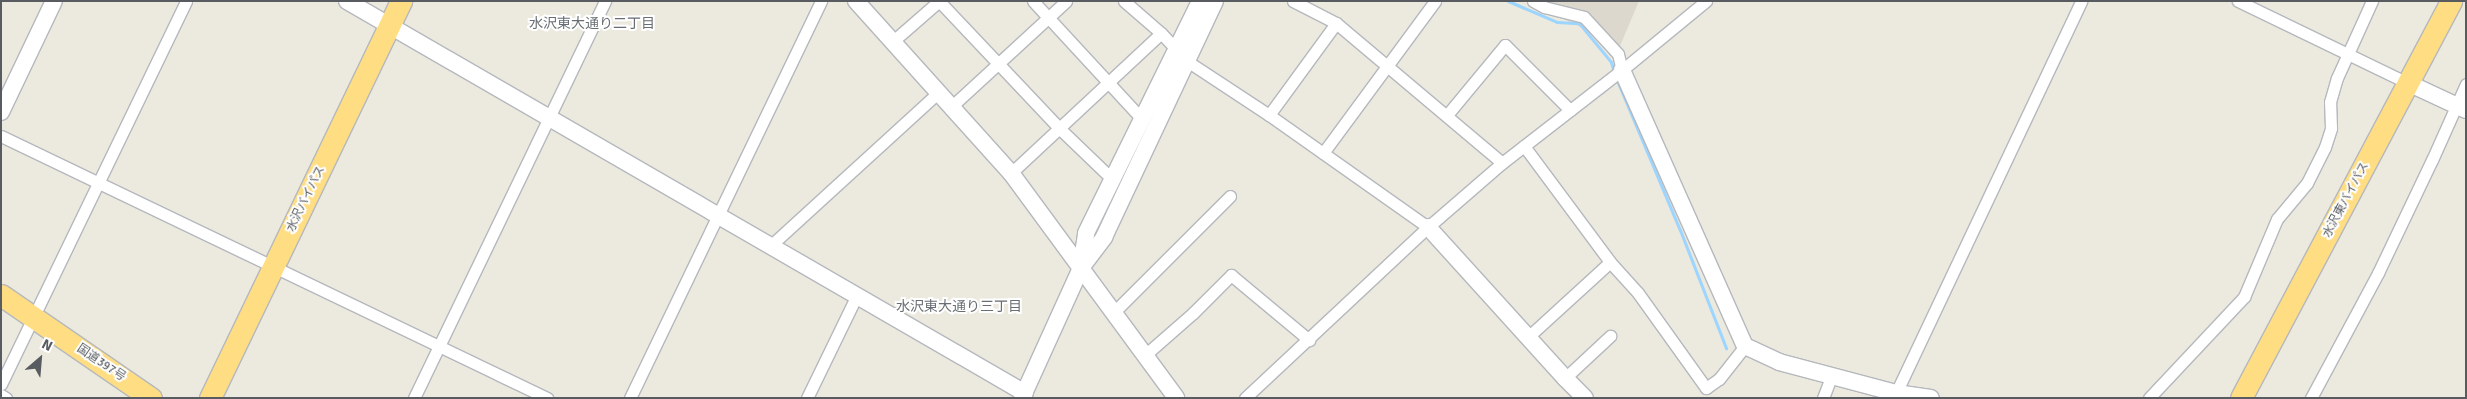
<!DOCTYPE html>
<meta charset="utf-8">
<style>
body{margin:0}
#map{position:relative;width:2467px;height:399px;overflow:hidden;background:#ece9de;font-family:Signika,"Noto Sans JP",sans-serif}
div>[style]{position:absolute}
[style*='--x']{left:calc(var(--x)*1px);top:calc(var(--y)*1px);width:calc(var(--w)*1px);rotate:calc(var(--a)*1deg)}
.education>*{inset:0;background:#dcd8cd}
.stream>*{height:3px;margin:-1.5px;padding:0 1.5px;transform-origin:1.5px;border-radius:1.5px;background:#9cd5ff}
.roads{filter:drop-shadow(1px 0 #b5b8bd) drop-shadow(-1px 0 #b5b8bd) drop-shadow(0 1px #b5b8bd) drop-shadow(0 -1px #b5b8bd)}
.street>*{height:11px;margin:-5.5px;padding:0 5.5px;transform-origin:5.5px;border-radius:5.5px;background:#fff}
.secondary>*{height:16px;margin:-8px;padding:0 8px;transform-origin:8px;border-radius:8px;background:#fff}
.highway>*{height:21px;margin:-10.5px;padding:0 10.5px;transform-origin:10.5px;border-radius:10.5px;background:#ffdd83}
span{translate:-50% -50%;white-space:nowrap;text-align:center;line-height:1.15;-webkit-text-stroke:4px #fff;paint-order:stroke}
.street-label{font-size:12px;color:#585c61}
.neighbourhood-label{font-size:14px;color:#686e73}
.frame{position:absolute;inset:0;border:2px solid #585c61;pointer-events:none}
.north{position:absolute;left:15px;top:334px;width:50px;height:50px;-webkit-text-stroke:4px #fff;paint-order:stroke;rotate:27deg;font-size:14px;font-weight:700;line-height:20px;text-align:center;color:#585c61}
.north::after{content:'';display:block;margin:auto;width:18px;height:22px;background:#585c61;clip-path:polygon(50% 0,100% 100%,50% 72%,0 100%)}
</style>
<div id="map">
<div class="education">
<div style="clip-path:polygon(1526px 1px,1639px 1px,1620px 46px)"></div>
</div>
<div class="stream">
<div style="--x:1508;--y:1;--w:53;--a:23.2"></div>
<div style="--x:1557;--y:22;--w:22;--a:3"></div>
<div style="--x:1579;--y:23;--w:50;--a:50.6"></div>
<div style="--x:1611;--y:62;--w:10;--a:73"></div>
<div style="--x:1616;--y:78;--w:165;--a:67.2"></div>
<div style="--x:1680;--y:230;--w:127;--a:68.7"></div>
</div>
<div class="roads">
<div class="street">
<div style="--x:939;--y:1;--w:175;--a:46.6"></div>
<div style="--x:1059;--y:128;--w:74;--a:43.9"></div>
<div style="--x:1033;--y:1;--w:161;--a:47.3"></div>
<div style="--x:1124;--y:1;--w:49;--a:40.9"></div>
<div style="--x:1161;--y:33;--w:38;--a:47"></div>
<div style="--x:1187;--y:61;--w:98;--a:33.4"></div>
<div style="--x:1269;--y:115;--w:194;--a:35.2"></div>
<div style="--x:1293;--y:1;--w:48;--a:27.1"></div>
<div style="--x:1336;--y:23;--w:217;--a:40.1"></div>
<div style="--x:1533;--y:1;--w:13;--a:29"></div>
<div style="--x:1544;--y:7;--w:41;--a:14"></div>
<div style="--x:1584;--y:17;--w:50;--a:47.4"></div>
<div style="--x:1618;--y:54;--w:16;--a:76"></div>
<div style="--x:1622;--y:70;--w:109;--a:-39.4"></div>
<div style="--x:2238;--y:1;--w:189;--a:25.8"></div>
<div style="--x:892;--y:42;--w:62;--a:-41.1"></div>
<div style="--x:952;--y:106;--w:155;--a:-42.6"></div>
<div style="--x:1269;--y:115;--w:114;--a:-53.9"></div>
<div style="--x:1447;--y:115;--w:91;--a:-50.4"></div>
<div style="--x:1505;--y:45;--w:92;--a:45"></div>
<div style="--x:1;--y:136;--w:606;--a:25.63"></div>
<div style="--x:1524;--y:146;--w:144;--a:53.4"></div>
<div style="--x:1610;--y:262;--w:42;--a:47.9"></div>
<div style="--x:1638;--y:293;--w:117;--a:54.4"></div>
<div style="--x:1706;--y:388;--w:16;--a:-35"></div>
<div style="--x:1719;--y:379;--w:42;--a:-51.8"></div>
<div style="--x:1323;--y:153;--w:189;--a:-53.6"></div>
<div style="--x:1011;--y:173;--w:205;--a:-43"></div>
<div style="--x:769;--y:247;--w:230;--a:-42.4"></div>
<div style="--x:1114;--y:312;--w:164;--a:-45"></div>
<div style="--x:1528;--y:337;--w:111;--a:-42.4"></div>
<div style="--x:1145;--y:355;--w:64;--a:-41.2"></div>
<div style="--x:1193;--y:313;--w:54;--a:-45"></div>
<div style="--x:1231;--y:275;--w:102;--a:39.8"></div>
<div style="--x:1565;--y:378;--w:62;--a:-43"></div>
<div style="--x:1;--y:384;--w:425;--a:-64.2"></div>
<div style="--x:1896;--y:393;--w:433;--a:-64.7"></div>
<div style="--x:1;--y:395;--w:6;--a:31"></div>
<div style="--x:414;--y:398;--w:441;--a:-64.3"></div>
<div style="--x:630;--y:398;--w:441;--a:-64.3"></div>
<div style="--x:807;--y:398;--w:112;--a:-64.1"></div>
<div style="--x:1245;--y:398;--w:250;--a:-43.1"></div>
<div style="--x:1428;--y:227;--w:98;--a:-40.9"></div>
<div style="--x:1502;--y:163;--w:152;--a:-37.8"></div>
<div style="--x:1823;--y:398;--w:22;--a:-69"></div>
<div style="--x:2149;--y:398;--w:139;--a:-46.8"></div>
<div style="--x:2244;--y:297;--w:85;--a:-67.1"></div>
<div style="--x:2277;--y:219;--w:47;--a:-50.2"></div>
<div style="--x:2307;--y:183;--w:40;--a:-63.4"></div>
<div style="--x:2325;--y:147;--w:20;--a:-72"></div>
<div style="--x:2331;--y:128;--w:26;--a:-92"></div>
<div style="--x:2330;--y:102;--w:25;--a:-74"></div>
<div style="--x:2337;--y:78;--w:85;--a:-65.6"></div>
<div style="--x:2311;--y:398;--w:142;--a:-61.8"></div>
<div style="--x:2378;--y:273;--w:125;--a:-64.5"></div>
<div style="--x:2432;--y:160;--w:83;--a:-65.9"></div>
</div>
<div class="secondary">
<div style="--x:347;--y:1;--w:783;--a:30.04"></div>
<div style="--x:856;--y:1;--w:232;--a:48"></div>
<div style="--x:1011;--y:173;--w:279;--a:53.7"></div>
<div style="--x:1622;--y:70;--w:302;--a:66"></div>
<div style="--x:1745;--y:346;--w:38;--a:25"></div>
<div style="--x:1779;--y:362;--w:121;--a:14.8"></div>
<div style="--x:1896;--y:393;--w:35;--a:8"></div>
<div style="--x:2408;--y:83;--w:64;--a:25"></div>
<div style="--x:1;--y:112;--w:123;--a:-64.5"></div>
<div style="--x:1428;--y:227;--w:204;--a:47.8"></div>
<div style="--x:1565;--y:378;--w:28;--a:45"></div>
<div style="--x:1081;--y:266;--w:33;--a:-81"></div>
<div style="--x:1086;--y:233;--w:258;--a:-63.8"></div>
<div style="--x:1022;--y:398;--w:143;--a:-65.6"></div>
<div style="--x:1081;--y:268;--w:39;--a:-53"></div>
<div style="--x:1104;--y:237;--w:261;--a:-64.8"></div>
</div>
<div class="highway">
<div style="--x:1;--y:295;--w:182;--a:34.5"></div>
<div style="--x:210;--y:398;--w:441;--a:-64.3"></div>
<div style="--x:2241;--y:398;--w:449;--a:-62.1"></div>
</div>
</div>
<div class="street-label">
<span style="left:306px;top:199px;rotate:-64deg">水沢バイパス</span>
<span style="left:2346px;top:200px;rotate:-62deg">水沢東バイパス</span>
<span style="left:101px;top:363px;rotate:34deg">国道397号</span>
</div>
<div class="neighbourhood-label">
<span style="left:592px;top:24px">水沢東大通り二丁目</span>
<span style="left:959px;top:307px">水沢東大通り三丁目</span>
</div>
<div class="frame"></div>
<div class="north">N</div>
</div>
